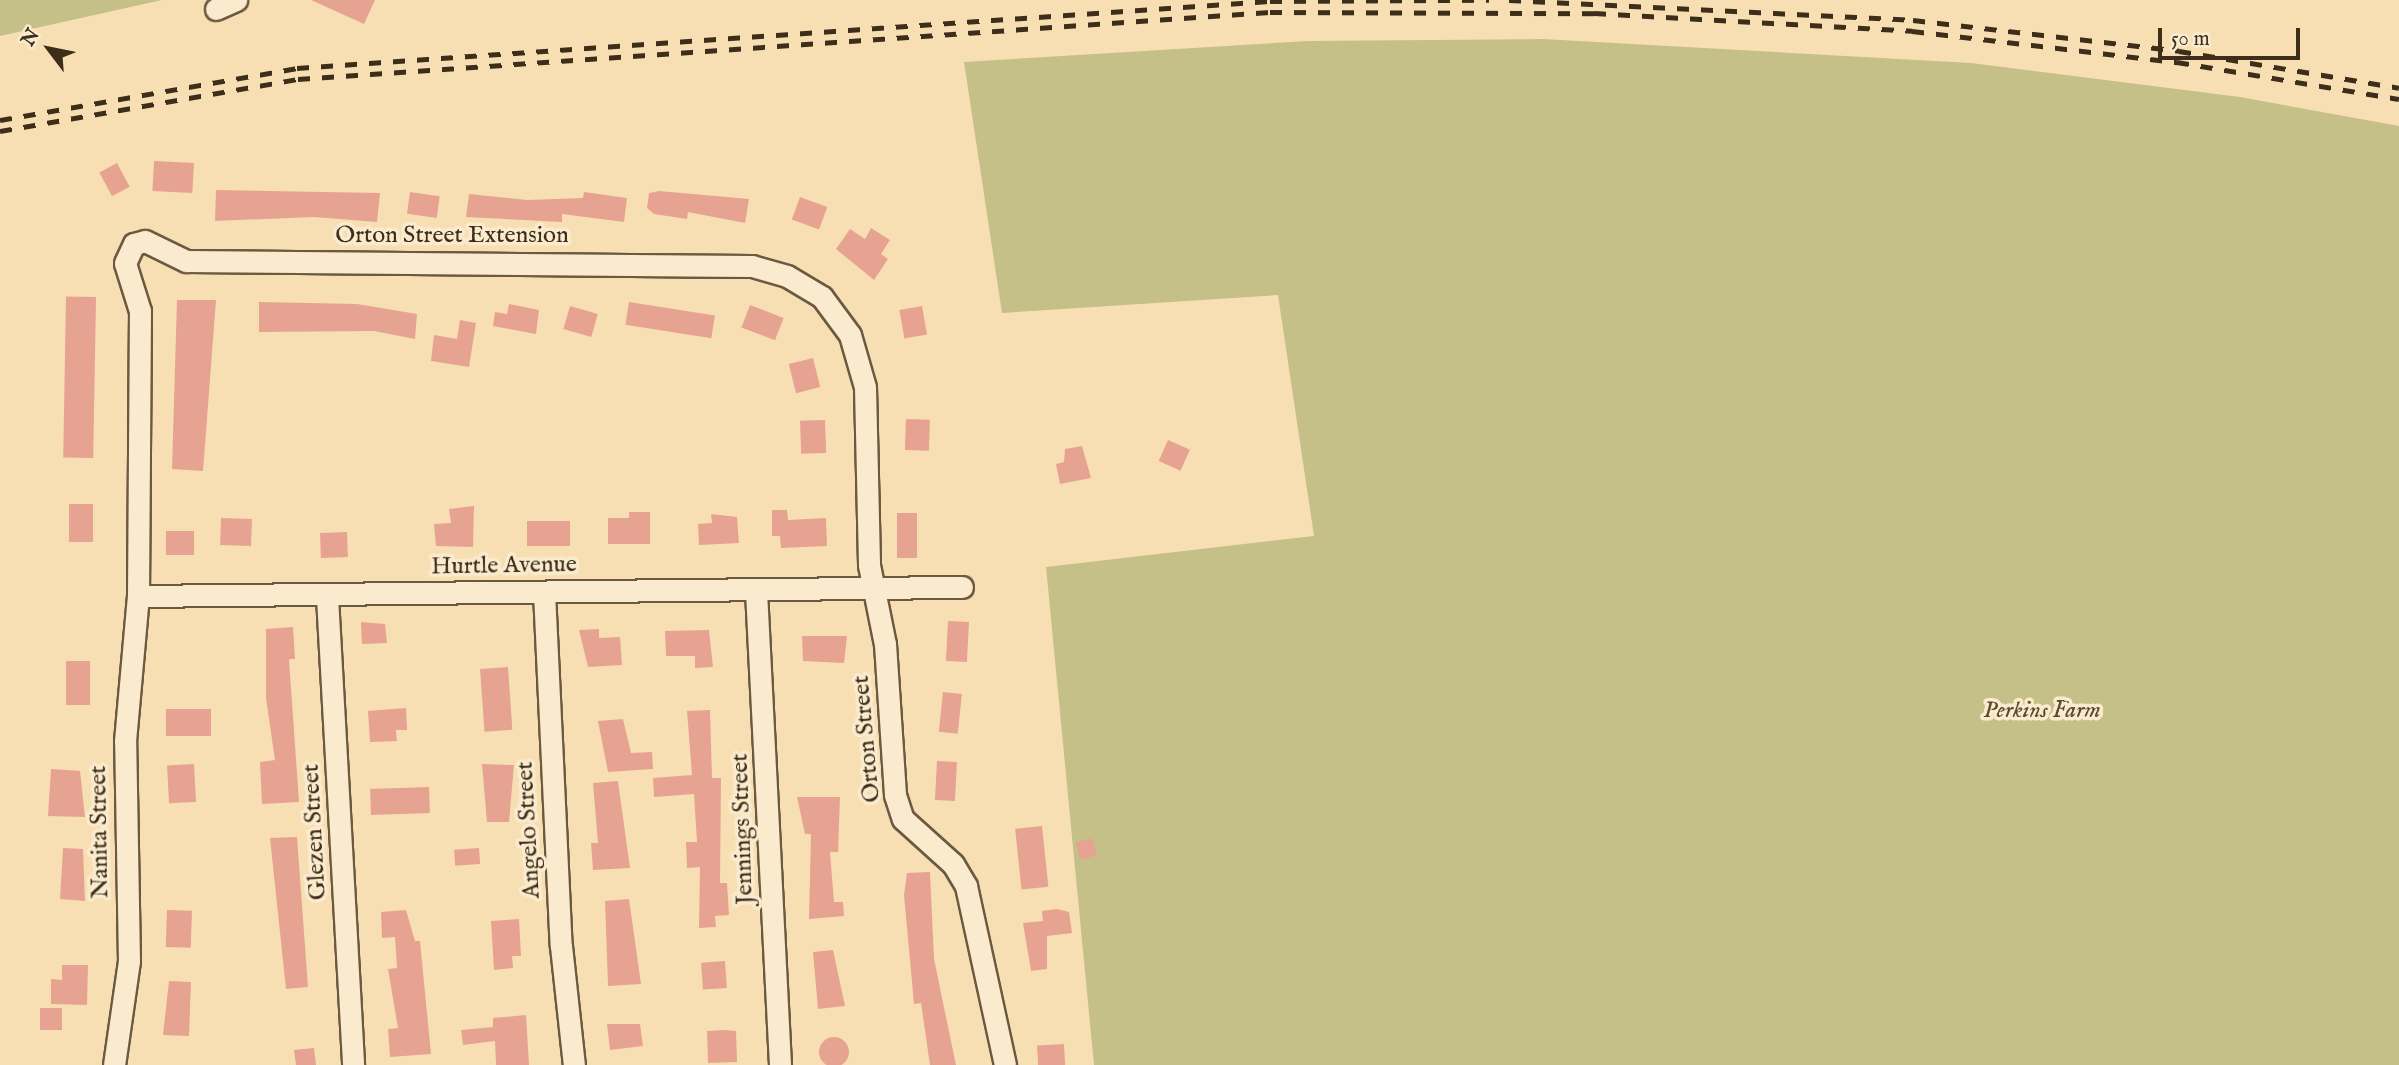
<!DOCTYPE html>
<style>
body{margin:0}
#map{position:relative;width:2399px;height:1065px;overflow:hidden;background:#f8dfb3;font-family:"IM FELL English",serif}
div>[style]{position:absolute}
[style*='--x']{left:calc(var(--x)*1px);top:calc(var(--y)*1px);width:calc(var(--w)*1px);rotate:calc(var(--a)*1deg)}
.green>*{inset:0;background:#c4c088}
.building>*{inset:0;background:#e7a391;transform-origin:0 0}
.round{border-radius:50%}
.roads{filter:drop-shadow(2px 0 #6b5a40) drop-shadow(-2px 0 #6b5a40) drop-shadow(0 2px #6b5a40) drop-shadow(0 -2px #6b5a40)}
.street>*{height:21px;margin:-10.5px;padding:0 10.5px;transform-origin:10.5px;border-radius:10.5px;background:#faeace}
.rail>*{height:5px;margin-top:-2.5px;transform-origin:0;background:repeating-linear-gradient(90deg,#3c2e19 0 12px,transparent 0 24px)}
span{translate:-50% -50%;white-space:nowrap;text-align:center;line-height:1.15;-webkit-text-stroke:7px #faeace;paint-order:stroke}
.street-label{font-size:24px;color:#3c2e19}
.park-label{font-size:24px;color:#574b2f;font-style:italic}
.north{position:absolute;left:14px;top:14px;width:70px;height:70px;-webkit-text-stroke:5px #faeace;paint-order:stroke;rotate:302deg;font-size:19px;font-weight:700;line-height:28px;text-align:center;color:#3c2e19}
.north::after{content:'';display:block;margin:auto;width:24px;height:32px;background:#3c2e19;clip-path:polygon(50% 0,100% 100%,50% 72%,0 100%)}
.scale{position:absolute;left:2158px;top:28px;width:142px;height:32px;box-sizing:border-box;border:4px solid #3c2e19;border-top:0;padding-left:9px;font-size:21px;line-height:24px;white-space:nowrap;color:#3c2e19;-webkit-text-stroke:5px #faeace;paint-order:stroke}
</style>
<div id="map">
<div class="green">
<div style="clip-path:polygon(0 0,162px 0,0 36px)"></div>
<div style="clip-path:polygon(1543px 39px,1971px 63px,2240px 97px,2399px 126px,2399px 1065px,1094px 1065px,1046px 567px,1314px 536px,1278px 295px,1002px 313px,964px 62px,1308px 41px)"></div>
</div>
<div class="building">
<div style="clip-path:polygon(311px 0,375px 0,364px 24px)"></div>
<div style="left:154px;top:161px;width:40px;height:30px;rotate:3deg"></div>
<div style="left:117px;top:163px;width:27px;height:20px;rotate:62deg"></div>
<div style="clip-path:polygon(216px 190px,380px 193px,377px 222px,314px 217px,215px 221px)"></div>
<div style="clip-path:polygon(659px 191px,749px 199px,745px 223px,688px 212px,687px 219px,654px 214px,647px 208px,649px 193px)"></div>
<div style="left:410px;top:192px;width:30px;height:22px;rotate:8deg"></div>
<div style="clip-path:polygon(584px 192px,627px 198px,624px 222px,562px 214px,562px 222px,466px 217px,469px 194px,527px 200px,583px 198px)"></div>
<div style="left:800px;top:197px;width:29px;height:24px;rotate:20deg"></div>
<div style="clip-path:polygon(871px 228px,890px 240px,881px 254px,888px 259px,874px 280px,836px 249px,850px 229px,865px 239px)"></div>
<div style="left:96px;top:297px;width:161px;height:30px;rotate:91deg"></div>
<div style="clip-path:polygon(177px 300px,216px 300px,203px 471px,172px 469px)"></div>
<div style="clip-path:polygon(259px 302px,357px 304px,417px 314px,415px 339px,374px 331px,259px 332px)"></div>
<div style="left:629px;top:302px;width:87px;height:23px;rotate:9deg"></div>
<div style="clip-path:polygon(509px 304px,539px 310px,536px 334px,493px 326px,495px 312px,507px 314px)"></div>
<div style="left:750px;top:305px;width:36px;height:24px;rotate:21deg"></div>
<div style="left:570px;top:306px;width:29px;height:24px;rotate:16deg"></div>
<div style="left:922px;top:306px;width:29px;height:23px;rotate:80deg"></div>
<div style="clip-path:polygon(460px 320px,476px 323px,469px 367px,431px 361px,434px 335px,457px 339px)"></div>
<div style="left:813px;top:358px;width:30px;height:25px;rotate:76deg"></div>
<div style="left:906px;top:419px;width:24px;height:31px;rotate:2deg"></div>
<div style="left:825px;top:420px;width:33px;height:25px;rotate:88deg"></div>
<div style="left:1168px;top:440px;width:24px;height:23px;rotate:24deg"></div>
<div style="clip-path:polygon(1082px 446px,1091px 478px,1060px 484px,1056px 464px,1064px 462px,1065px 449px)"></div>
<div style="left:69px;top:504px;width:24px;height:38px"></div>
<div style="clip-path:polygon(474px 506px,473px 547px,436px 546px,434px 524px,451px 523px,449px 509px)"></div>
<div style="clip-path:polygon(772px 510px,787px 510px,788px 520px,826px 518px,827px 546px,781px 548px,780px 536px,772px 536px)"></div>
<div style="clip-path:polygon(629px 512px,650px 512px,650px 544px,608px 544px,608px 518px,629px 518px)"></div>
<div style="left:897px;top:513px;width:20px;height:45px"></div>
<div style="clip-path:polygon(711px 514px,737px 517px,739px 543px,699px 545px,698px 524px,712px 523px)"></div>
<div style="left:221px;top:518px;width:31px;height:27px;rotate:2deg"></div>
<div style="left:527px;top:521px;width:43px;height:25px"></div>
<div style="left:166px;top:531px;width:28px;height:24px"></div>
<div style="left:347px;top:532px;width:25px;height:27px;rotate:88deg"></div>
<div style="left:948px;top:621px;width:21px;height:40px;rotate:3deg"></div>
<div style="clip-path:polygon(361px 622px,385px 624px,387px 643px,362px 644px)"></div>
<div style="clip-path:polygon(293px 627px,295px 659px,289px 659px,299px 802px,262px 804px,260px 762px,275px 760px,266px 698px,266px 629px)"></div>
<div style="clip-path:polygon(599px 629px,599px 638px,620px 637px,622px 665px,588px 667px,579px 630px)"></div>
<div style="clip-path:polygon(709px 630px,713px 667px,695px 668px,695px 656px,666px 656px,665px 631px)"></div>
<div style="clip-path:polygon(802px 636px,847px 636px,844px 663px,803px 661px)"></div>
<div style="left:66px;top:661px;width:24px;height:44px"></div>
<div style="left:508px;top:667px;width:63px;height:28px;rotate:86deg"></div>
<div style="left:943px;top:692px;width:19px;height:40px;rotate:6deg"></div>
<div style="clip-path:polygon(406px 708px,407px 730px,396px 730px,397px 741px,370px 742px,368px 711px)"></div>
<div style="left:211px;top:709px;width:27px;height:45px;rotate:90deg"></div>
<div style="clip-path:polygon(710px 710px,712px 778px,721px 778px,720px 883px,727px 883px,729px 915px,715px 916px,716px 927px,699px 928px,700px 867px,687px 868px,686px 842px,697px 842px,694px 794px,654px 797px,653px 778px,692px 775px,687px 711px)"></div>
<div style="clip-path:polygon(623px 719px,631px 753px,652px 752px,653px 769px,608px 772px,598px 721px)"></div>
<div style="left:937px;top:761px;width:20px;height:39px;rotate:3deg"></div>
<div style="left:194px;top:764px;width:38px;height:27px;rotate:87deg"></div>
<div style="clip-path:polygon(482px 764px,514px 765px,509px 822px,487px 822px)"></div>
<div style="clip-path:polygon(51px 769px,80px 771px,85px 817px,48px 816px)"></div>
<div style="clip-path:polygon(618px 781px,630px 868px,593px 870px,591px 843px,598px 843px,593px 783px)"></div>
<div style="left:429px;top:787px;width:26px;height:59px;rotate:88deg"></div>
<div style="clip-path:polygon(797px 797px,840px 797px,838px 852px,830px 852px,834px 902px,843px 902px,844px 916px,809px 919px,811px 834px,805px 834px)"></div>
<div style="left:1042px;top:826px;width:61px;height:27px;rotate:84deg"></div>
<div style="clip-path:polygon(297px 837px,308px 987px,286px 989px,270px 838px)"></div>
<div style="left:1092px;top:838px;width:18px;height:17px;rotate:74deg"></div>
<div style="clip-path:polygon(63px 848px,83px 849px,85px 901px,60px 899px)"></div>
<div style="left:479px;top:848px;width:16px;height:25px;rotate:86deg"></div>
<div style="clip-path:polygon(930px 872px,934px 959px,956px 1065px,930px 1065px,921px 1003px,914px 1004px,904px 895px,907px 873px)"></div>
<div style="clip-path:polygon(629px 899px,641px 984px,608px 986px,605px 901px)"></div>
<div style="clip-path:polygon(1057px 909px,1069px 912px,1072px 933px,1047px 936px,1047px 969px,1031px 971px,1023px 923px,1043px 921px,1042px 911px)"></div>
<div style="left:167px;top:910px;width:25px;height:37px;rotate:2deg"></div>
<div style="clip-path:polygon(406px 910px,415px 941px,420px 941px,431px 1054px,390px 1057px,388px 1029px,398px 1028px,388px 969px,397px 968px,395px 937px,382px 938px,381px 912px)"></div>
<div style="clip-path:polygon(519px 919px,521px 956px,512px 956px,513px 968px,494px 970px,491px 921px)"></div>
<div style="clip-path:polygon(833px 950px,845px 1006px,818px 1009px,813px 952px)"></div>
<div style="left:725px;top:961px;width:27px;height:24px;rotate:86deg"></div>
<div style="clip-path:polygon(62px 965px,88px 965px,87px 1005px,51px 1004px,51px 979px,62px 980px)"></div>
<div style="clip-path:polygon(169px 981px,191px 982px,189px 1036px,163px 1035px)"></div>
<div style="left:40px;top:1008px;width:22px;height:22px"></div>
<div style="clip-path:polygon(526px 1015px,529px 1065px,496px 1065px,495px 1041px,463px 1045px,461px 1030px,493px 1027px,493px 1018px)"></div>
<div style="clip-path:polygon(607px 1024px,640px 1024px,643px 1046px,610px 1050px)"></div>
<div style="clip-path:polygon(725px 1030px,736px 1031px,737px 1062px,708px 1063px,707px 1031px)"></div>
<div class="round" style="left:819px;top:1037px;width:30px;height:30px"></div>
<div style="left:1064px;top:1044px;width:21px;height:27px;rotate:87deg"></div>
<div style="clip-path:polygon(314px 1048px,316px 1065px,296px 1065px,294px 1050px)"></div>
</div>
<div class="roads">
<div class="street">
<div style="--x:216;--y:9;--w:22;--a:-24"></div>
<div style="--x:756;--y:591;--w:475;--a:87.1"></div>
<div style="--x:544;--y:592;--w:354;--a:87.3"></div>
<div style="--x:561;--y:946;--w:120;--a:83.8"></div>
<div style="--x:138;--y:596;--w:824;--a:-0.63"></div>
<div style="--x:327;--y:597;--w:469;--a:86.8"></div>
<div style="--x:114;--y:1065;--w:105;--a:-81.8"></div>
<div style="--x:129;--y:961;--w:220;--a:-91"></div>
<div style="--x:125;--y:741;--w:146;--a:-84.9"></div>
<div style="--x:138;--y:596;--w:285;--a:-89.6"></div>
<div style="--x:140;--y:311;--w:50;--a:-107.4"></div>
<div style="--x:125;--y:263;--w:21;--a:-65"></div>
<div style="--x:134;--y:244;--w:11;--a:-15"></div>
<div style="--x:145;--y:241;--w:46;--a:26"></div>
<div style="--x:186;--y:261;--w:566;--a:0.51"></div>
<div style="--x:752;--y:266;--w:36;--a:16"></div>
<div style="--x:787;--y:276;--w:41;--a:31"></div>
<div style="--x:822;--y:297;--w:47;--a:53.6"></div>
<div style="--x:850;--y:335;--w:54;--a:73.9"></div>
<div style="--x:865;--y:387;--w:178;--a:88.7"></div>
<div style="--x:869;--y:565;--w:81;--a:78.6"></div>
<div style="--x:885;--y:644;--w:151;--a:86.2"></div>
<div style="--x:895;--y:795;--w:25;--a:72"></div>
<div style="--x:903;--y:819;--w:67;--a:42"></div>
<div style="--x:953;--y:864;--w:26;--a:59"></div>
<div style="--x:966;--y:886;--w:183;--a:77.7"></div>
</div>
</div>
<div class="rail">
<div style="--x:1509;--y:0;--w:404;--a:2.8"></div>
<div style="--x:1913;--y:20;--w:268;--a:6.6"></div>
<div style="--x:2179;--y:51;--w:223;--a:9.5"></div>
<div style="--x:0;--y:120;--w:302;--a:-9.9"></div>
<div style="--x:297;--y:68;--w:975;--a:-3.94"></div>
<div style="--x:1270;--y:1;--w:219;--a:-0.3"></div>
<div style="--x:0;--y:131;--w:303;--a:-9.9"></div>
<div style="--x:298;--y:79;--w:974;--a:-3.94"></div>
<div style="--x:1270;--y:12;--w:324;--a:0.2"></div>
<div style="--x:1594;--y:13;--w:319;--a:3.2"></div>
<div style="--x:1912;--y:31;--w:267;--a:6.7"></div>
<div style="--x:2177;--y:62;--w:225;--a:9.5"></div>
</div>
<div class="street-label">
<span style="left:452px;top:236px">Orton Street Extension</span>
<span style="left:504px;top:566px;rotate:-1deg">Hurtle Avenue</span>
<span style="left:867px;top:739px;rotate:-95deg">Orton Street</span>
<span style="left:743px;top:829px;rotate:-92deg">Jennings Street</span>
<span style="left:529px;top:830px;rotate:-93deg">Angelo Street</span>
<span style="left:100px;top:832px;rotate:-91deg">Nanita Street</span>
<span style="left:315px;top:832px;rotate:-93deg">Glezen Street</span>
</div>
<div class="park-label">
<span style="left:2042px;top:711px">Perkins Farm</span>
</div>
<div class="north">N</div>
<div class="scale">50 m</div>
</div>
